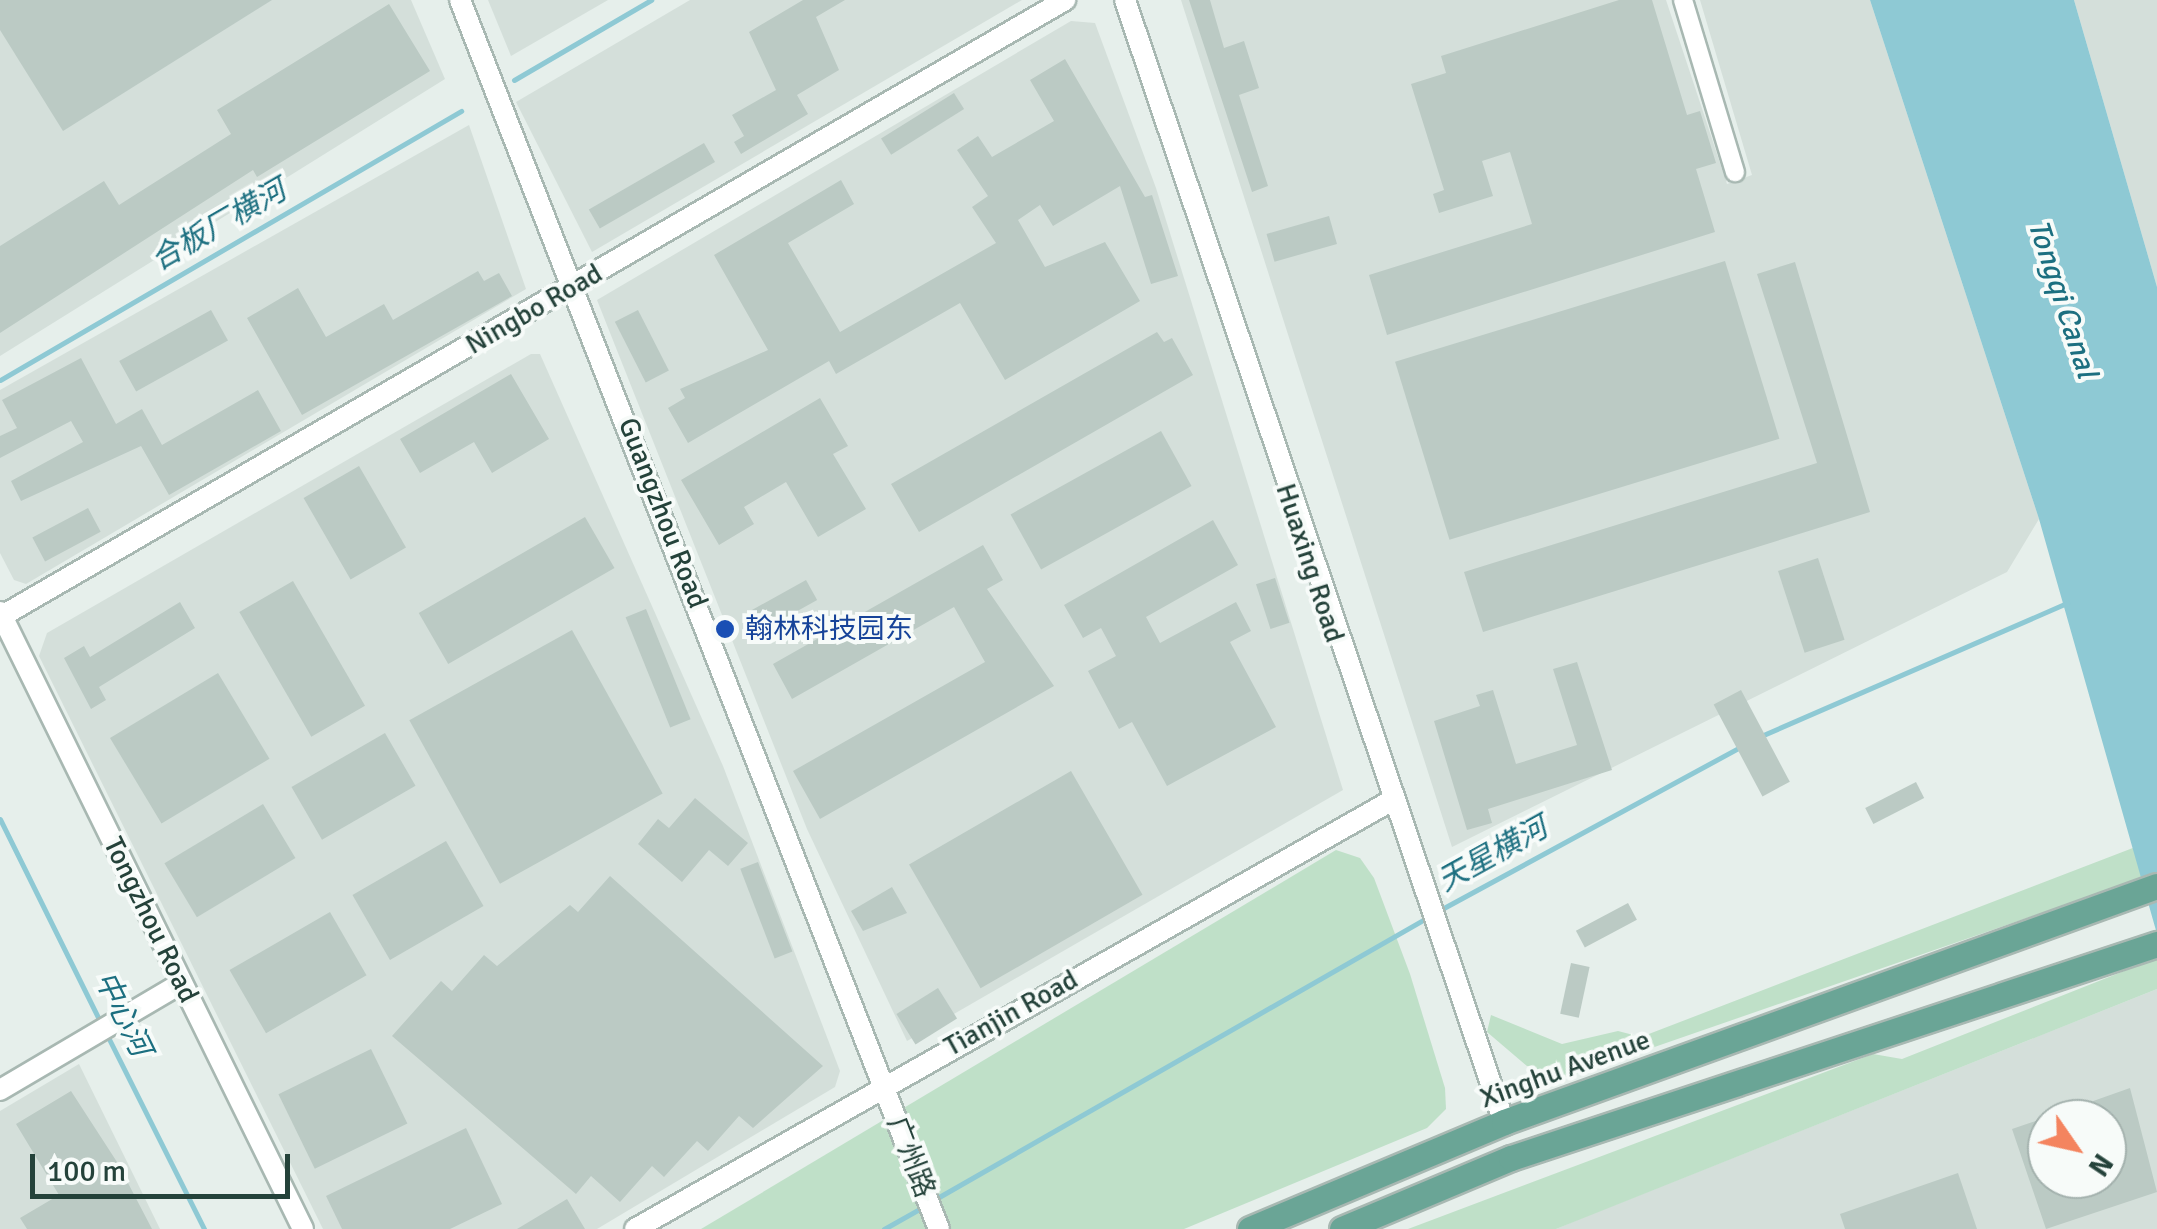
<!DOCTYPE html>
<meta charset="utf-8">
<style>
body{margin:0}
#map{position:relative;width:2157px;height:1229px;overflow:hidden;background:#e6efeb;font-family:Signika,"Noto Sans SC",sans-serif}
div>[style]{position:absolute}
[style*='--x']{left:calc(var(--x)*1px);top:calc(var(--y)*1px);width:calc(var(--w)*1px);rotate:calc(var(--a)*1deg)}
.built>*{inset:0;background:#d4dfda}
.green>*{inset:0;background:#bfe0c8}
.water>*{inset:0;background:#8ec9d4}
.stream>*{height:5px;margin:-2.5px;padding:0 2.5px;transform-origin:2.5px;border-radius:2.5px;background:#8ec9d4}
.building>*{inset:0;background:#bbcac4;transform-origin:0 0}
.roads{filter:drop-shadow(2px 0 #a8b8b2) drop-shadow(-2px 0 #a8b8b2) drop-shadow(0 2px #a8b8b2) drop-shadow(0 -2px #a8b8b2)}
.minor>*{height:18px;margin:-9px;padding:0 9px;transform-origin:9px;border-radius:9px;background:#fff}
.tertiary>*{height:20px;margin:-10px;padding:0 10px;transform-origin:10px;border-radius:10px;background:#fff}
.primary>*{height:25px;margin:-12.5px;padding:0 12.5px;transform-origin:12.5px;border-radius:12.5px;background:#6aa596}
.dots>*{width:28px;height:28px;translate:-50% -50%;box-sizing:border-box;border:5px solid #f7fbf9;border-radius:50%}
span{translate:-50% -50%;white-space:nowrap;text-align:center;line-height:1.15;-webkit-text-stroke:8px #f7fbf9;paint-order:stroke}
.street-label{font-size:28px;color:#24423a}
.transit-label{font-size:28px;color:#164399}
.left{translate:0 -50%;text-align:left}
.water-label{font-size:30px;color:#1c6f80;font-style:italic}
.north{position:absolute;left:2027px;top:1099px;width:100px;height:100px;box-sizing:border-box;background:#f7fbf9;border:2px solid #a3b1ad;border-radius:50%;rotate:124deg;font-size:28px;font-weight:700;line-height:40px;text-align:center;color:#24423a}
.north::after{content:'';display:block;margin:auto;width:35px;height:45px;background:#f4845f;clip-path:polygon(50% 0,100% 100%,50% 72%,0 100%)}
.scale{position:absolute;left:30px;top:1154px;width:260px;height:45px;box-sizing:border-box;border:5px solid #24423a;border-top:0;padding-left:12px;font-size:30px;line-height:35px;white-space:nowrap;color:#24423a;-webkit-text-stroke:8px #f7fbf9;paint-order:stroke}
</style>
<div id="map">
<div class="built">
<div style="clip-path:polygon(0 0,411px 0,445px 79px,0 356px)"></div>
<div style="clip-path:polygon(488px 0,608px 0,511px 56px)"></div>
<div style="clip-path:polygon(690px 0,1022px 0,592px 252px,516px 102px)"></div>
<div style="clip-path:polygon(1181px 0,1666px 0,1727px 184px,1752px 175px,1700px 0,1870px 0,2039px 519px,2007px 572px,1452px 847px)"></div>
<div style="clip-path:polygon(2074px 0,2157px 0,2157px 287px)"></div>
<div style="clip-path:polygon(1071px 21px,1095px 23px,1156px 188px,1343px 790px,907px 1041px,807px 829px,597px 300px)"></div>
<div style="clip-path:polygon(469px 125px,526px 289px,26px 584px,14px 580px,0 553px,0 390px)"></div>
<div style="clip-path:polygon(531px 354px,540px 354px,723px 766px,840px 1071px,835px 1087px,597px 1229px,323px 1229px,39px 656px,47px 633px)"></div>
<div style="clip-path:polygon(evenodd,2157px 989px,2157px 1229px,1556px 1229px,1582px 1218px,2157px 989px,2047px 1119px,2107px 1119px,2107px 1179px,2047px 1179px,2047px 1119px)"></div>
<div style="clip-path:polygon(79px 1064px,160px 1229px,0 1229px,0 1111px)"></div>
</div>
<div class="green">
<div style="clip-path:polygon(2138px 846px,2145px 877px,1565px 1078px,1527px 1066px,1487px 1032px,1491px 1015px,1562px 1044px,1618px 1031px,1641px 1037px)"></div>
<div style="clip-path:polygon(1336px 850px,1360px 858px,1374px 878px,1410px 974px,1445px 1088px,1446px 1109px,1427px 1128px,1184px 1229px,701px 1229px)"></div>
<div style="clip-path:polygon(2157px 958px,2157px 989px,1556px 1229px,1408px 1229px,1873px 1054px,1902px 1059px)"></div>
</div>
<div class="water">
<div style="clip-path:polygon(1870px 0,2074px 0,2157px 287px,2157px 934px,2039px 519px)"></div>
</div>
<div class="stream">
<div style="--x:514;--y:80;--w:159;--a:-30.3"></div>
<div style="--x:0;--y:380;--w:534;--a:-30.26"></div>
<div style="--x:1761;--y:736;--w:334;--a:-23.5"></div>
<div style="--x:0;--y:819;--w:230;--a:63.7"></div>
<div style="--x:1440;--y:910;--w:344;--a:-28.5"></div>
<div style="--x:107;--y:1035;--w:217;--a:63.4"></div>
<div style="--x:932;--y:1201;--w:574;--a:-29.78"></div>
<div style="--x:884;--y:1229;--w:45;--a:-29.4"></div>
</div>
<div class="building">
<div style="clip-path:polygon(0 0,272px 0,63px 131px,0 30px)"></div>
<div style="clip-path:polygon(803px 0,845px 0,816px 17px,839px 70px,797px 95px,808px 114px,741px 154px,734px 142px,744px 136px,732px 115px,776px 90px,749px 32px)"></div>
<div style="clip-path:polygon(1189px 0,1210px 0,1224px 48px,1244px 41px,1259px 88px,1239px 95px,1268px 186px,1252px 192px)"></div>
<div style="clip-path:polygon(1619px 0,1652px 0,1687px 115px,1700px 111px,1716px 163px,1696px 169px,1715px 232px,1387px 335px,1369px 275px,1532px 224px,1510px 152px,1482px 161px,1493px 196px,1439px 213px,1433px 194px,1444px 190px,1411px 84px,1446px 73px,1441px 56px)"></div>
<div style="clip-path:polygon(389px 4px,430px 71px,257px 177px,253px 170px,0 333px,0 246px,104px 181px,119px 205px,231px 134px,217px 110px)"></div>
<div style="clip-path:polygon(1065px 59px,1145px 197px,1152px 195px,1178px 276px,1151px 284px,1120px 186px,1053px 226px,1040px 205px,1018px 220px,1045px 267px,1105px 242px,1140px 301px,1005px 380px,960px 303px,836px 374px,829px 361px,688px 443px,668px 408px,685px 398px,680px 389px,768px 350px,714px 255px,841px 180px,854px 204px,788px 243px,840px 332px,996px 243px,972px 207px,988px 196px,957px 150px,978px 136px,992px 157px,1054px 121px,1030px 80px)"></div>
<div style="left:954px;top:93px;width:19px;height:86px;rotate:58deg"></div>
<div style="left:704px;top:143px;width:22px;height:133px;rotate:60deg"></div>
<div style="left:1329px;top:216px;width:29px;height:65px;rotate:74deg"></div>
<div style="left:1725px;top:261px;width:186px;height:345px;rotate:73deg"></div>
<div style="clip-path:polygon(1795px 262px,1870px 512px,1483px 632px,1464px 572px,1817px 463px,1757px 274px)"></div>
<div style="clip-path:polygon(478px 271px,484px 281px,499px 273px,512px 296px,302px 415px,247px 318px,298px 288px,326px 337px,384px 304px,393px 320px)"></div>
<div style="left:211px;top:310px;width:35px;height:105px;rotate:61deg"></div>
<div style="left:638px;top:310px;width:68px;height:26px;rotate:63deg"></div>
<div style="clip-path:polygon(1157px 332px,1164px 342px,1172px 338px,1193px 375px,919px 532px,891px 484px)"></div>
<div style="clip-path:polygon(81px 358px,116px 424px,142px 409px,162px 445px,258px 390px,281px 431px,169px 495px,141px 446px,21px 501px,11px 481px,83px 442px,71px 421px,0 458px,0 436px,17px 428px,2px 400px)"></div>
<div style="clip-path:polygon(511px 374px,549px 439px,492px 473px,474px 442px,420px 473px,400px 439px)"></div>
<div style="clip-path:polygon(820px 398px,848px 446px,833px 454px,866px 509px,818px 537px,786px 482px,744px 507px,754px 524px,719px 545px,681px 480px)"></div>
<div style="left:1161px;top:431px;width:63px;height:172px;rotate:61deg"></div>
<div style="left:359px;top:466px;width:94px;height:64px;rotate:60deg"></div>
<div style="left:88px;top:508px;width:27px;height:63px;rotate:62deg"></div>
<div style="left:585px;top:517px;width:59px;height:192px;rotate:60deg"></div>
<div style="clip-path:polygon(1213px 520px,1238px 565px,1146px 617px,1160px 643px,1236px 602px,1251px 631px,1230px 642px,1276px 727px,1167px 786px,1132px 722px,1119px 729px,1088px 671px,1116px 656px,1101px 628px,1083px 638px,1064px 605px)"></div>
<div style="clip-path:polygon(983px 545px,1003px 580px,987px 589px,1054px 686px,820px 819px,793px 771px,985px 662px,954px 607px,792px 699px,773px 664px)"></div>
<div style="left:1818px;top:558px;width:86px;height:42px;rotate:72deg"></div>
<div style="left:1275px;top:578px;width:47px;height:20px;rotate:72deg"></div>
<div style="left:806px;top:580px;width:23px;height:72px;rotate:61deg"></div>
<div style="left:293px;top:581px;width:144px;height:62px;rotate:60deg"></div>
<div style="clip-path:polygon(180px 602px,195px 628px,99px 687px,106px 700px,91px 709px,64px 658px,84px 646px,90px 657px)"></div>
<div style="left:646px;top:609px;width:119px;height:22px;rotate:68deg"></div>
<div style="left:572px;top:630px;width:187px;height:186px;rotate:61deg"></div>
<div style="clip-path:polygon(1577px 662px,1612px 770px,1488px 809px,1492px 823px,1467px 830px,1434px 721px,1480px 706px,1476px 695px,1493px 690px,1516px 764px,1577px 745px,1553px 669px)"></div>
<div style="left:218px;top:673px;width:100px;height:126px;rotate:59deg"></div>
<div style="left:1741px;top:690px;width:104px;height:31px;rotate:62deg"></div>
<div style="left:385px;top:733px;width:61px;height:108px;rotate:60deg"></div>
<div style="left:1071px;top:771px;width:143px;height:187px;rotate:60deg"></div>
<div style="left:1916px;top:782px;width:18px;height:57px;rotate:63deg"></div>
<div style="clip-path:polygon(695px 798px,748px 843px,728px 866px,709px 850px,682px 882px,638px 844px,658px 819px,669px 828px)"></div>
<div style="left:263px;top:804px;width:63px;height:115px;rotate:59deg"></div>
<div style="left:446px;top:841px;width:75px;height:108px;rotate:60deg"></div>
<div style="left:758px;top:862px;width:96px;height:19px;rotate:69deg"></div>
<div style="clip-path:polygon(610px 876px,823px 1066px,753px 1128px,739px 1116px,708px 1151px,697px 1141px,664px 1177px,652px 1166px,620px 1202px,591px 1176px,576px 1194px,392px 1036px,441px 981px,452px 991px,484px 955px,497px 966px,570px 905px,578px 912px)"></div>
<div style="clip-path:polygon(892px 887px,907px 913px,863px 931px,851px 911px)"></div>
<div style="left:1628px;top:903px;width:19px;height:59px;rotate:62deg"></div>
<div style="left:330px;top:912px;width:73px;height:116px;rotate:60deg"></div>
<div style="left:1571px;top:963px;width:19px;height:52px;rotate:12deg"></div>
<div style="left:938px;top:988px;width:36px;height:49px;rotate:58deg"></div>
<div style="left:371px;top:1049px;width:83px;height:103px;rotate:64deg"></div>
<div style="clip-path:polygon(2130px 1088px,2157px 1192px,2046px 1229px,2012px 1129px,2047px 1117px,2047px 1179px,2107px 1179px,2107px 1119px,2048px 1117px)"></div>
<div style="clip-path:polygon(71px 1091px,117px 1162px,152px 1229px,27px 1229px,20px 1218px,59px 1195px,16px 1124px)"></div>
<div style="clip-path:polygon(466px 1128px,502px 1204px,450px 1229px,342px 1229px,326px 1196px)"></div>
<div style="clip-path:polygon(1958px 1173px,1977px 1229px,1845px 1229px,1840px 1214px)"></div>
<div style="clip-path:polygon(567px 1199px,585px 1229px,517px 1229px)"></div>
</div>
<div class="roads">
<div class="minor">
<div style="--x:1683;--y:0;--w:180;--a:73.2"></div>
</div>
<div class="tertiary">
<div style="--x:460;--y:0;--w:1319;--a:68.71"></div>
<div style="--x:1125;--y:0;--w:1184;--a:71.34"></div>
<div style="--x:0;--y:612;--w:687;--a:63.84"></div>
<div style="--x:2;--y:616;--w:1229;--a:-30.09"></div>
<div style="--x:0;--y:1090;--w:211;--a:-30.5"></div>
<div style="--x:635;--y:1229;--w:867;--a:-29.52"></div>
</div>
<div class="primary">
<div style="--x:1250;--y:1229;--w:276;--a:-22.8"></div>
<div style="--x:1504;--y:1122;--w:694;--a:-19.87"></div>
<div style="--x:1342;--y:1229;--w:183;--a:-22.8"></div>
<div style="--x:1511;--y:1158;--w:681;--a:-18.33"></div>
</div>
</div>
<div class="dots">
<div style="left:725px;top:629px;background:#1a4fb4"></div>
</div>
<div class="street-label">
<span style="left:534px;top:309px;rotate:-30deg">Ningbo Road</span>
<span style="left:663px;top:513px;rotate:69deg">Guangzhou Road</span>
<span style="left:1310px;top:563px;rotate:72deg">Huaxing Road</span>
<span style="left:151px;top:920px;rotate:64deg">Tongzhou Road</span>
<span style="left:1011px;top:1013px;rotate:-29deg">Tianjin Road</span>
<span style="left:1565px;top:1069px;rotate:-20deg">Xinghu Avenue</span>
<span style="left:911px;top:1157px;rotate:69deg">广州路</span>
</div>
<div class="transit-label">
<span class="left" style="left:745px;top:629px">翰林科技园东</span>
</div>
<div class="water-label">
<span style="left:219px;top:226px;rotate:-30deg">合板厂横河</span>
<span style="left:2062px;top:299px;rotate:72deg">Tongqi Canal</span>
<span style="left:1493px;top:855px;rotate:-29deg">天星横河</span>
<span style="left:122px;top:1014px;rotate:64deg">中心河</span>
</div>
<div class="north">N</div>
<div class="scale">100 m</div>
</div>
